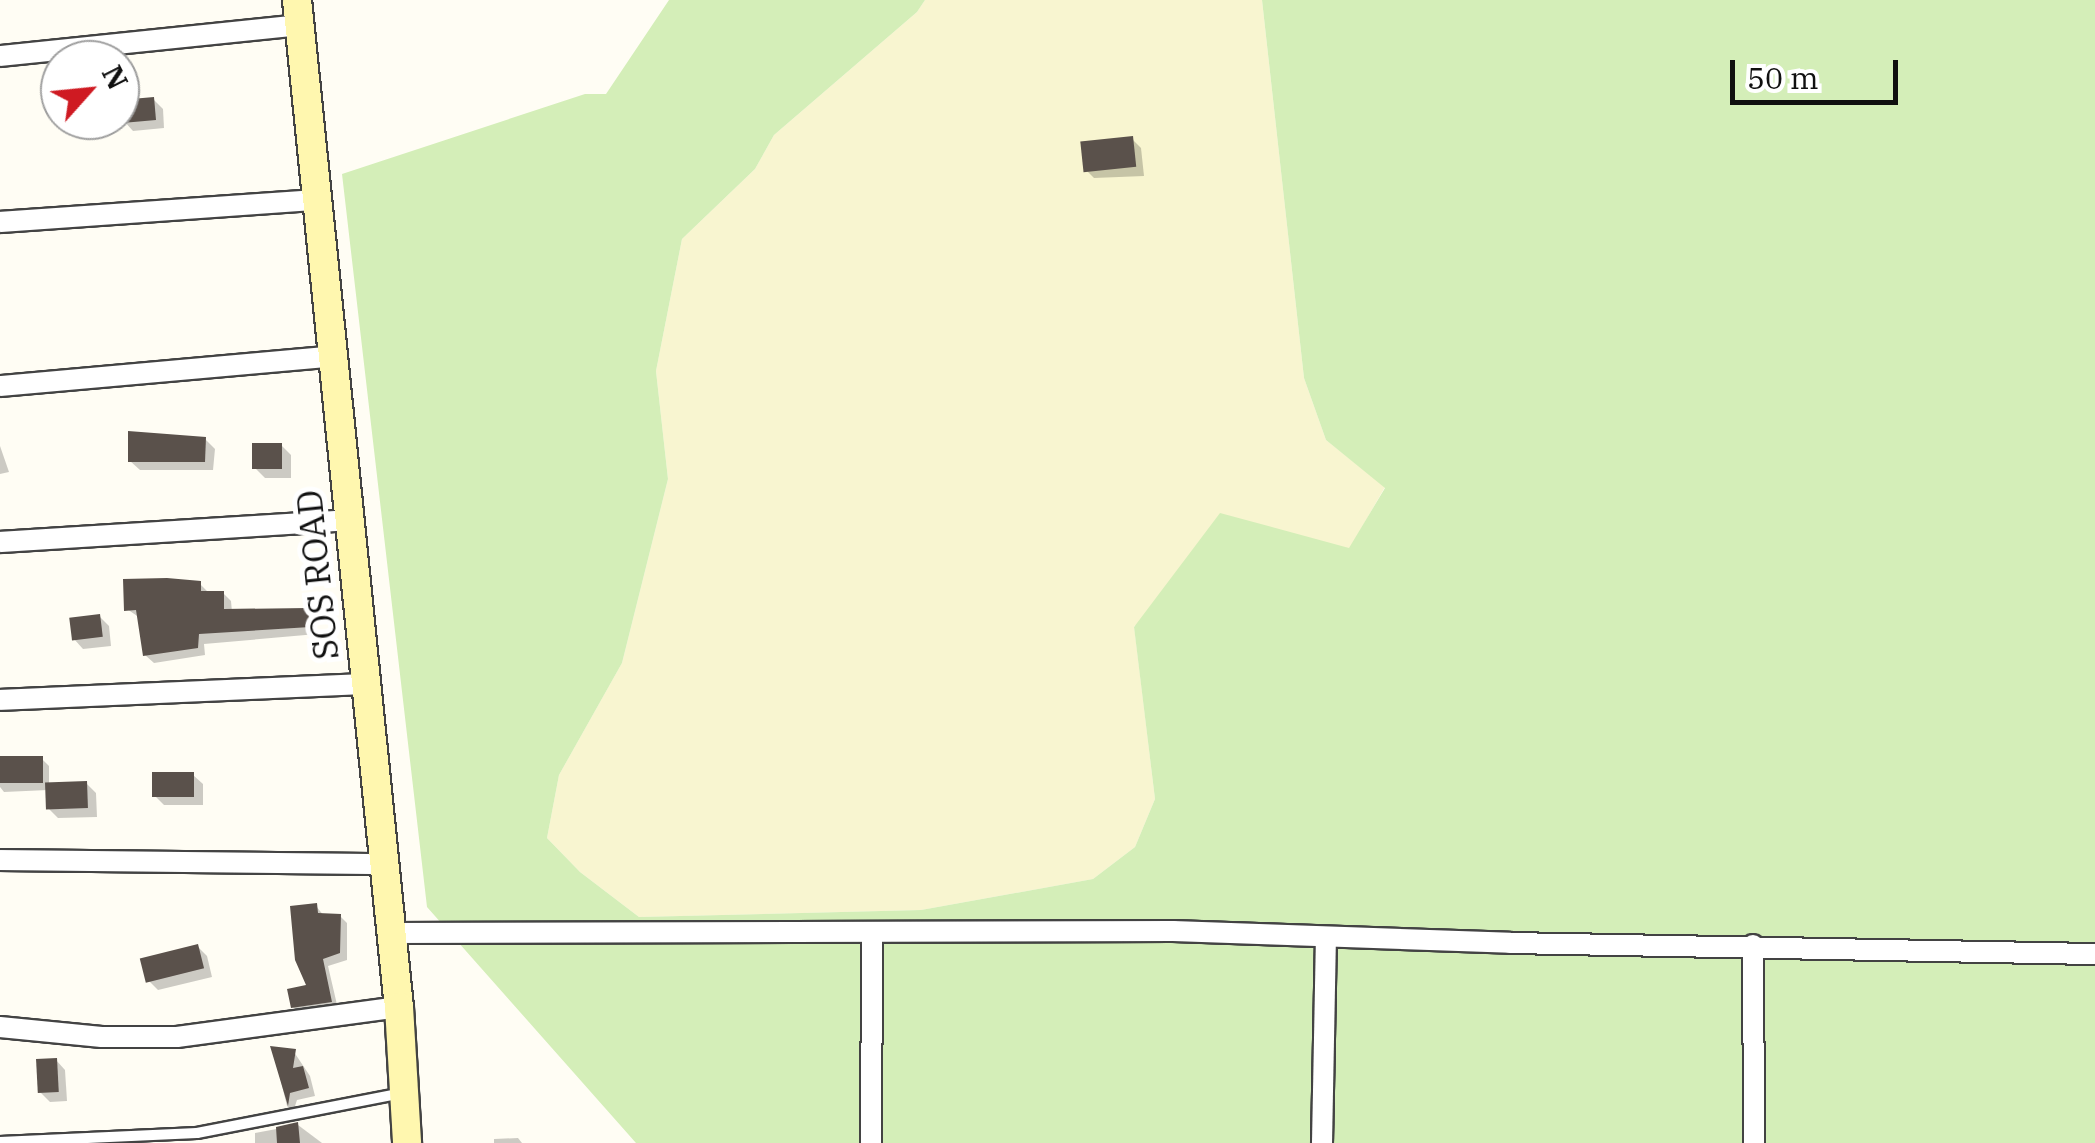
<!DOCTYPE html>
<style>
body{margin:0}
#map{position:relative;width:2095px;height:1143px;overflow:hidden;background:#fffdf4;font-family:"IBM Plex Serif",serif}
div>[style]{position:absolute}
[style*='--x']{left:calc(var(--x)*1px);top:calc(var(--y)*1px);width:calc(var(--w)*1px);rotate:calc(var(--a)*1deg)}
.farmland>*{inset:0;background:#f8f5d0}
.green>*{inset:0;background:#d4eeb8}
.shadow>*{inset:0;background:#0003}
.building>*{inset:0;background:#5a514b;transform-origin:0 0}
.roads{filter:drop-shadow(2px 0 #434343) drop-shadow(-2px 0 #434343) drop-shadow(0 2px #434343) drop-shadow(0 -2px #434343)}
.lane>*{height:10px;margin:-5px;padding:0 5px;transform-origin:5px;border-radius:5px;background:#fff}
.street>*{height:20px;margin:-10px;padding:0 10px;transform-origin:10px;border-radius:10px;background:#fff}
.secondary>*{height:28px;margin:-14px;padding:0 14px;transform-origin:14px;border-radius:14px;background:#fff7af}
span{translate:-50% -50%;white-space:nowrap;text-align:center;line-height:1.15;-webkit-text-stroke:10px #fff;paint-order:stroke}
.street-label{font-size:35px;color:#101010}
.north{position:absolute;left:40px;top:40px;width:100px;height:100px;box-sizing:border-box;background:#fff;border:2px solid #9f9f9f;border-radius:50%;rotate:63deg;font-size:28px;font-weight:700;line-height:40px;text-align:center;color:#101010}
.north::after{content:'';display:block;margin:auto;width:35px;height:45px;background:#cf1a22;clip-path:polygon(50% 0,100% 100%,50% 72%,0 100%)}
.scale{position:absolute;left:1730px;top:60px;width:168px;height:45px;box-sizing:border-box;border:5px solid #101010;border-top:0;padding-left:12px;font-size:30px;line-height:35px;white-space:nowrap;color:#101010;-webkit-text-stroke:8px #fff;paint-order:stroke}
</style>
<div id="map">
<div class="farmland">
<div style="clip-path:polygon(925px 0,1262px 0,1304px 378px,1326px 440px,1385px 487px,1350px 548px,1134px 626px,1155px 799px,1135px 847px,1093px 879px,921px 910px,639px 917px,580px 872px,547px 838px,559px 775px,622px 663px,668px 479px,656px 371px,682px 239px,755px 169px,774px 135px,917px 12px)"></div>
</div>
<div class="green">
<div style="clip-path:polygon(669px 0,925px 0,917px 12px,774px 135px,755px 169px,682px 239px,656px 371px,668px 479px,622px 663px,559px 775px,547px 838px,580px 872px,639px 917px,921px 910px,1093px 879px,1135px 847px,1155px 799px,1134px 627px,1220px 513px,1349px 548px,1385px 488px,1326px 440px,1304px 378px,1262px 0,2095px 0,2095px 1143px,636px 1143px,427px 907px,342px 174px,585px 94px,606px 94px)"></div>
</div>
<div class="shadow">
<div style="clip-path:polygon(153px 99px,163px 109px,164px 128px,133px 131px,124px 121px)"></div>
<div style="clip-path:polygon(1132px 139px,1141px 148px,1144px 176px,1094px 178px,1084px 168px)"></div>
<div style="clip-path:polygon(205px 439px,215px 449px,213px 470px,140px 470px,130px 461px)"></div>
<div style="clip-path:polygon(281px 445px,291px 455px,291px 478px,265px 478px,255px 468px)"></div>
<div style="clip-path:polygon(0 446px,9px 472px,0 474px)"></div>
<div style="clip-path:polygon(200px 584px,209px 593px,223px 593px,231px 601px,232px 612px,308px 610px,316px 618px,317px 634px,204px 644px,205px 655px,154px 663px,145px 655px,140px 618px,127px 609px)"></div>
<div style="clip-path:polygon(99px 616px,109px 626px,111px 646px,83px 649px,74px 639px)"></div>
<div style="clip-path:polygon(0 759px,42px 759px,49px 766px,49px 785px,86px 783px,96px 793px,97px 817px,58px 818px,49px 809px,48px 790px,4px 792px,0 787px)"></div>
<div style="clip-path:polygon(193px 775px,203px 784px,203px 805px,164px 805px,155px 796px)"></div>
<div style="clip-path:polygon(316px 906px,324px 916px,340px 916px,347px 923px,347px 960px,328px 966px,338px 1009px,300px 1014px,293px 1007px,310px 987px)"></div>
<div style="clip-path:polygon(198px 947px,207px 956px,212px 977px,158px 990px,148px 980px)"></div>
<div style="clip-path:polygon(273px 1049px,294px 1052px,310px 1076px,315px 1096px,297px 1100px,293px 1112px,287px 1106px)"></div>
<div style="clip-path:polygon(56px 1060px,65px 1070px,67px 1101px,50px 1102px,40px 1092px)"></div>
<div style="clip-path:polygon(298px 1125px,322px 1143px,255px 1143px,255px 1133px)"></div>
<div style="clip-path:polygon(518px 1138px,522px 1143px,494px 1143px,494px 1139px)"></div>
</div>
<div class="building">
<div style="left:154px;top:97px;width:23px;height:34px;rotate:85deg"></div>
<div style="left:1133px;top:136px;width:31px;height:53px;rotate:84deg"></div>
<div style="clip-path:polygon(128px 431px,206px 437px,205px 462px,128px 462px)"></div>
<div style="left:252px;top:443px;width:30px;height:26px"></div>
<div style="clip-path:polygon(167px 578px,201px 581px,201px 591px,224px 591px,224px 609px,308px 608px,310px 627px,199px 634px,198px 648px,143px 656px,136px 610px,124px 611px,123px 579px)"></div>
<div style="left:100px;top:614px;width:23px;height:31px;rotate:83deg"></div>
<div style="left:43px;top:756px;width:27px;height:43px;rotate:90deg"></div>
<div style="left:152px;top:772px;width:42px;height:25px"></div>
<div style="left:87px;top:781px;width:27px;height:42px;rotate:88deg"></div>
<div style="clip-path:polygon(317px 903px,318px 913px,341px 914px,340px 953px,323px 959px,332px 1002px,291px 1008px,287px 989px,306px 985px,295px 960px,290px 906px)"></div>
<div style="left:198px;top:944px;width:25px;height:60px;rotate:76deg"></div>
<div style="clip-path:polygon(270px 1046px,296px 1049px,293px 1068px,303px 1066px,309px 1088px,290px 1093px,288px 1106px)"></div>
<div style="left:57px;top:1058px;width:34px;height:21px;rotate:87deg"></div>
<div style="clip-path:polygon(298px 1122px,300px 1143px,277px 1143px,276px 1127px)"></div>
</div>
<div class="roads">
<div class="lane">
<div style="--x:0;--y:1142;--w:197;--a:-2.6"></div>
<div style="--x:197;--y:1133;--w:210;--a:-11"></div>
</div>
<div class="street">
<div style="--x:0;--y:56;--w:302;--a:-5.9"></div>
<div style="--x:0;--y:222;--w:318;--a:-4"></div>
<div style="--x:0;--y:386;--w:334;--a:-5.1"></div>
<div style="--x:0;--y:542;--w:350;--a:-3.6"></div>
<div style="--x:0;--y:700;--w:366;--a:-2.5"></div>
<div style="--x:0;--y:860;--w:384;--a:0.6"></div>
<div style="--x:391;--y:933;--w:782;--a:-0.15"></div>
<div style="--x:1173;--y:931;--w:337;--a:2"></div>
<div style="--x:1510;--y:943;--w:585;--a:1.08"></div>
<div style="--x:1753;--y:945;--w:198;--a:89.7"></div>
<div style="--x:0;--y:1027;--w:102;--a:5.6"></div>
<div style="--x:102;--y:1037;--w:75;--a:0"></div>
<div style="--x:177;--y:1037;--w:224;--a:-7.7"></div>
<div style="--x:871;--y:1143;--w:210;--a:-89.7"></div>
<div style="--x:1322;--y:1143;--w:206;--a:-88.9"></div>
</div>
<div class="secondary">
<div style="--x:297;--y:0;--w:1012;--a:84.22"></div>
<div style="--x:399;--y:1007;--w:136;--a:86.6"></div>
</div>
</div>
<div class="street-label">
<span style="left:317px;top:575px;rotate:-96deg">SOS ROAD</span>
</div>
<div class="north">N</div>
<div class="scale">50 m</div>
</div>
